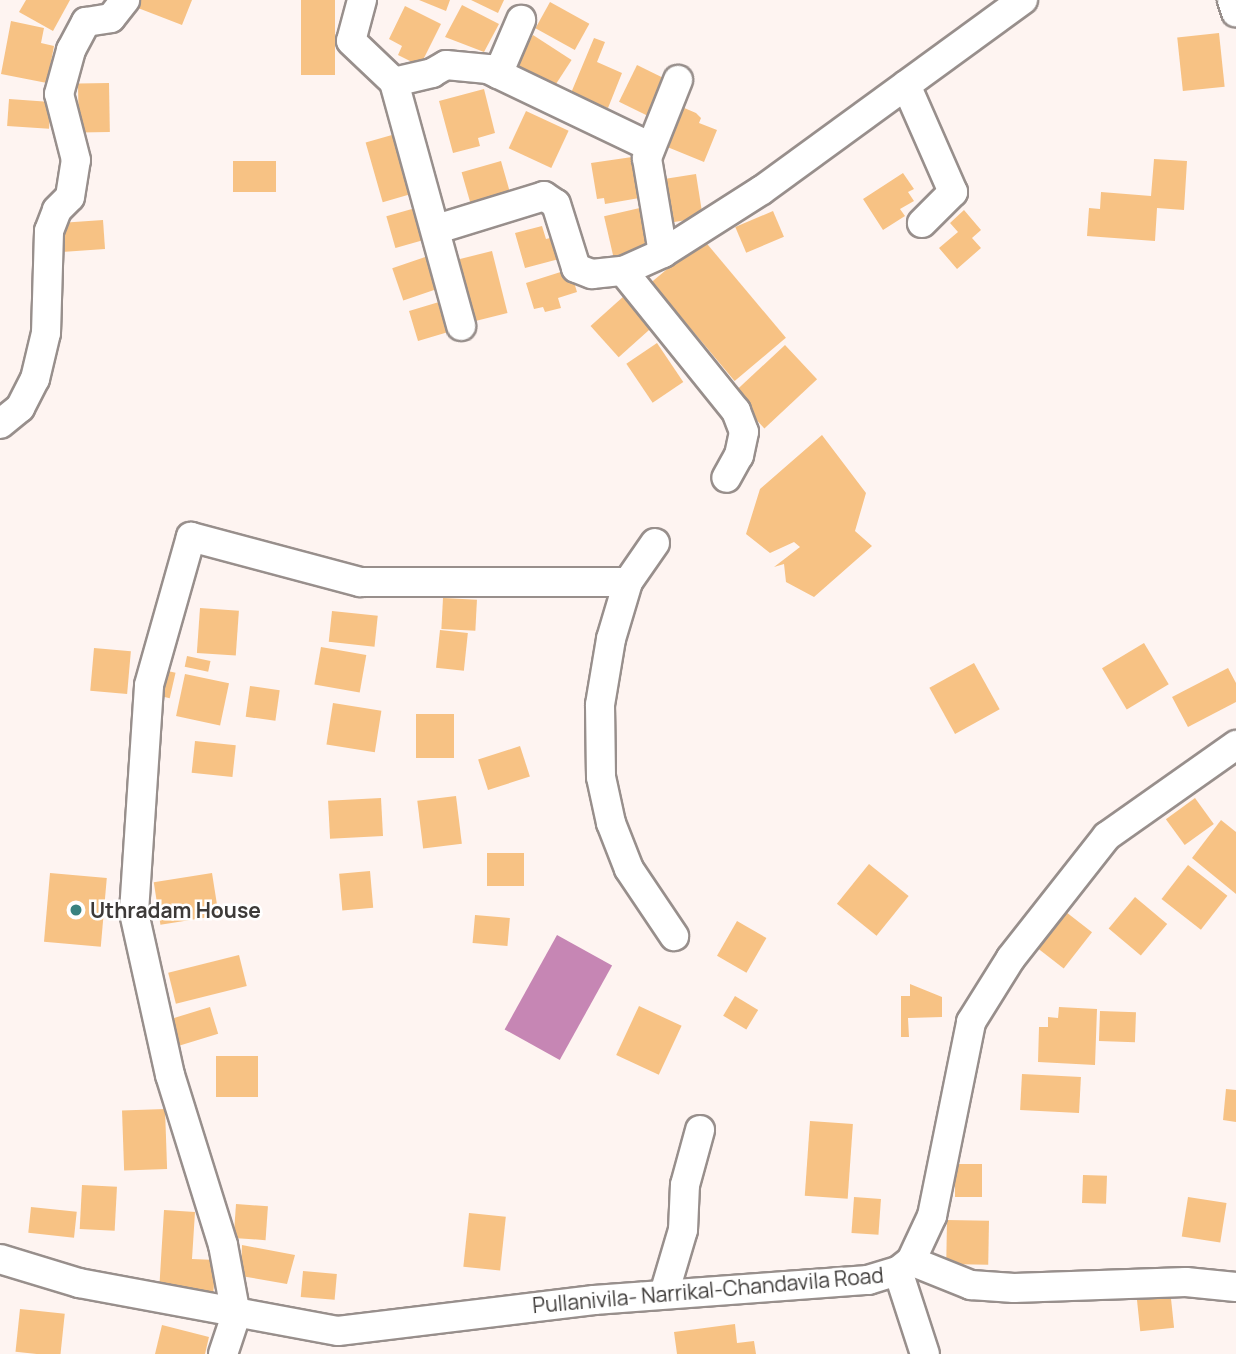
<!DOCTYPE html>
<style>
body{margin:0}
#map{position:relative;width:1236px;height:1354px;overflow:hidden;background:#fef4f1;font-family:Manrope,sans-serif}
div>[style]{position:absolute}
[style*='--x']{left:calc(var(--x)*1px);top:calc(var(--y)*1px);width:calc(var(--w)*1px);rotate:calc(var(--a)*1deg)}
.water>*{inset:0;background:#c686b4;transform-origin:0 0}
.building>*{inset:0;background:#f7c284;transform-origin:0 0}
.roads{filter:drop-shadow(2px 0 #988f8c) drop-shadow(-2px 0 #988f8c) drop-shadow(0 2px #988f8c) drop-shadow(0 -2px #988f8c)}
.minor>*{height:28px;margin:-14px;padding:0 14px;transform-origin:14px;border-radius:14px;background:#fff}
.dots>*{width:19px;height:19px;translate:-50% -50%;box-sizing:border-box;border:4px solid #fff;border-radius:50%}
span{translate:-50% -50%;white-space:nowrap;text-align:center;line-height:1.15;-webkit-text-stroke:5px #fff;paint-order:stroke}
.poi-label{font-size:21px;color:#3d3a38;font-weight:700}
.left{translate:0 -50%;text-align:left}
.street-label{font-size:21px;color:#3d3a38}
</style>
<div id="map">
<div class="water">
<div style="left:557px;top:935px;width:63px;height:108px;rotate:29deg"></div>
</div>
<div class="building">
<div style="clip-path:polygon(26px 0,70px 0,53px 31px,19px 12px)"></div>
<div style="clip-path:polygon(141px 0,192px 0,182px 25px,138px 8px)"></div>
<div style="left:301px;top:0;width:34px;height:75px"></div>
<div style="clip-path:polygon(419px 0,450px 0,446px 11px)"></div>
<div style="clip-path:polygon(471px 0,504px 0,498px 13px)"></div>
<div style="left:550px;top:2px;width:45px;height:30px;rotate:29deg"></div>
<div style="clip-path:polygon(462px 5px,499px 24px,484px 52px,445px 37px)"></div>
<div style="clip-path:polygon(405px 6px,441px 24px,420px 66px,398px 55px,402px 46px,389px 39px)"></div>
<div style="clip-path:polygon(11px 21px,44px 28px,41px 43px,54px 46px,47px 83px,1px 74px)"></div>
<div style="left:1219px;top:33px;width:54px;height:42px;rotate:84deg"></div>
<div style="left:533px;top:35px;width:46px;height:34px;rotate:33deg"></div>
<div style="clip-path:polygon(594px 38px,605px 42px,597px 62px,622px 73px,608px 108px,571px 93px)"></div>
<div style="left:637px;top:65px;width:34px;height:41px;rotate:26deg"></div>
<div style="left:109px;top:83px;width:49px;height:31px;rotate:89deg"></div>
<div style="clip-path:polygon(484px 89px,495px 133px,478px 138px,480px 146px,453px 153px,439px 101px)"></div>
<div style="left:9px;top:99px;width:42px;height:27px;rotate:4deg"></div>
<div style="clip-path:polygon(684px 102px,682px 107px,696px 113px,701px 118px,699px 123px,717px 130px,704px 162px,660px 144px)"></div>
<div style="left:526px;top:111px;width:47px;height:41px;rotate:25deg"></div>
<div style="left:406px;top:131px;width:62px;height:42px;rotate:74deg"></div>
<div style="clip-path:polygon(639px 156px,645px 197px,605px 204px,604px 198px,597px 199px,591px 163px)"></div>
<div style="clip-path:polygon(1154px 159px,1187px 161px,1184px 210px,1157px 208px,1155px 241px,1087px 236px,1089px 208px,1100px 209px,1101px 192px,1151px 196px)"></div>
<div style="left:233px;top:161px;width:43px;height:31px"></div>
<div style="left:501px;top:161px;width:33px;height:41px;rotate:74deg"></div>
<div style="clip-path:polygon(903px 173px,914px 189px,908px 192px,914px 201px,900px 209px,905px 216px,883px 230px,863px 199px)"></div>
<div style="left:696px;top:174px;width:44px;height:42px;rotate:81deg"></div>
<div style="left:419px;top:207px;width:33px;height:34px;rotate:74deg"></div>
<div style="left:644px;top:207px;width:41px;height:41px;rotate:77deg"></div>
<div style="clip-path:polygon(964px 210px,981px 230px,972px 238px,981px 248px,957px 269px,939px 248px,958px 232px,950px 223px)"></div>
<div style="left:773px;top:211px;width:28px;height:41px;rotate:67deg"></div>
<div style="left:103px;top:220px;width:29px;height:47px;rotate:86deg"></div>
<div style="clip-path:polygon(542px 226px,546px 239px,554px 237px,559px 259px,525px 268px,515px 233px)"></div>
<div style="left:703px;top:239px;width:129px;height:67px;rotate:50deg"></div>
<div style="left:492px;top:251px;width:64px;height:34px;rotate:76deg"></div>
<div style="left:431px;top:255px;width:34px;height:41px;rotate:71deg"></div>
<div style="clip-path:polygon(570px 269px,577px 292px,558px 298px,561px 308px,545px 312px,543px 307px,534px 309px,526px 283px)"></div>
<div style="left:624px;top:296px;width:42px;height:45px;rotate:48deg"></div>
<div style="clip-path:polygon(439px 302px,442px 315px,449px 313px,455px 330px,418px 341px,409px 311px)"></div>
<div style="left:657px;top:343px;width:47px;height:37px;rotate:56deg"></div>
<div style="left:785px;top:345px;width:47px;height:72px;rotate:47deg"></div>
<div style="clip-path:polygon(822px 435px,866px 493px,855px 531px,872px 546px,814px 597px,786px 582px,784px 564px,774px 567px,800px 547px,794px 542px,770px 553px,746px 534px,760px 489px)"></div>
<div style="left:443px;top:598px;width:34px;height:31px;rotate:3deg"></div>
<div style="left:200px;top:608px;width:39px;height:45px;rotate:4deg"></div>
<div style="left:332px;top:611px;width:46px;height:31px;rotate:6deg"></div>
<div style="left:440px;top:630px;width:28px;height:38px;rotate:6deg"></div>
<div style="left:1144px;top:643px;width:48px;height:49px;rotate:59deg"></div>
<div style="left:321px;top:647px;width:46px;height:38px;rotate:10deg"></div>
<div style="left:94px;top:648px;width:37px;height:43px;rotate:5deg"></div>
<div style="left:187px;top:656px;width:24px;height:11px;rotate:12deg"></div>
<div style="left:974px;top:663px;width:53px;height:51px;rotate:61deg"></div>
<div style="clip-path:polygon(1228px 668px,1236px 683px,1236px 702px,1188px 727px,1172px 697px)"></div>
<div style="left:159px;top:669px;width:17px;height:26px;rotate:13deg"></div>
<div style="left:185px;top:674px;width:45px;height:43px;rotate:12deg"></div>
<div style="left:250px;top:686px;width:30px;height:31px;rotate:8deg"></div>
<div style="left:333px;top:703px;width:49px;height:42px;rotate:9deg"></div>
<div style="left:416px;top:714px;width:38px;height:44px"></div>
<div style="left:195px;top:741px;width:41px;height:32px;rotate:6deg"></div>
<div style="left:520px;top:746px;width:32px;height:44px;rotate:72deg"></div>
<div style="left:456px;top:796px;width:48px;height:39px;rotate:83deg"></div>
<div style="left:381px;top:798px;width:38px;height:53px;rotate:87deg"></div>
<div style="left:1195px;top:798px;width:32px;height:36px;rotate:54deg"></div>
<div style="clip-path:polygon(1221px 820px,1236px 832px,1236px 894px,1192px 858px)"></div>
<div style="left:487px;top:853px;width:37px;height:33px"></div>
<div style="left:869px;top:864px;width:51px;height:51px;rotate:39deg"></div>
<div style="left:1188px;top:865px;width:50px;height:43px;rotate:38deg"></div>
<div style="left:370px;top:871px;width:37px;height:31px;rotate:85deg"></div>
<div style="left:50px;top:873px;width:57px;height:69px;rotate:5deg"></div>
<div style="left:212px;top:873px;width:43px;height:59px;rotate:81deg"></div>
<div style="left:1135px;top:897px;width:42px;height:41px;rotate:40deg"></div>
<div style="left:1066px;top:912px;width:33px;height:46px;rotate:38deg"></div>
<div style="left:475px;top:915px;width:35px;height:28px;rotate:5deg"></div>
<div style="left:737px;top:921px;width:34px;height:40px;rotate:30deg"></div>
<div style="left:239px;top:955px;width:32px;height:73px;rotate:76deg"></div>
<div style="clip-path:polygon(910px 984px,942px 997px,942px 1017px,908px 1018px,909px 1037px,901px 1037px,901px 996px,910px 996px)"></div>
<div style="left:735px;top:996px;width:27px;height:23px;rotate:31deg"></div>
<div style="left:639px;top:1006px;width:47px;height:54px;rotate:25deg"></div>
<div style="left:210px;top:1007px;width:28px;height:46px;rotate:73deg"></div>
<div style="clip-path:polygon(1059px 1007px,1097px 1009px,1095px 1065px,1038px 1062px,1039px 1027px,1048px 1027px,1048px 1017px,1058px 1018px)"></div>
<div style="left:1100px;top:1011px;width:36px;height:30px;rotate:2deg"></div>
<div style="left:216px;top:1056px;width:42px;height:41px"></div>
<div style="left:1022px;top:1074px;width:59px;height:36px;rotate:3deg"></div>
<div style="clip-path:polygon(1226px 1089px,1236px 1090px,1236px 1122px,1223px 1120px)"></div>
<div style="left:165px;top:1109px;width:60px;height:43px;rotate:88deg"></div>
<div style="left:810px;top:1121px;width:43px;height:75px;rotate:4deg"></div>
<div style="left:955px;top:1164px;width:27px;height:33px"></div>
<div style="left:1083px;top:1175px;width:24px;height:28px;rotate:2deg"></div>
<div style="left:82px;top:1185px;width:35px;height:44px;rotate:3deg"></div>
<div style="left:854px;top:1197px;width:27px;height:36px;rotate:4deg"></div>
<div style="left:1188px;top:1197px;width:39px;height:40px;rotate:9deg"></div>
<div style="left:236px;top:1204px;width:32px;height:34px;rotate:4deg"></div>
<div style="left:31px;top:1207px;width:46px;height:26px;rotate:6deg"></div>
<div style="clip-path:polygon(164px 1210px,195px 1212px,192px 1259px,216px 1260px,213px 1296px,159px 1292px)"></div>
<div style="left:469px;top:1213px;width:37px;height:54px;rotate:6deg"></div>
<div style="left:947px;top:1220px;width:42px;height:44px;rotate:1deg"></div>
<div style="clip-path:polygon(242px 1245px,295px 1255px,287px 1284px,241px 1276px)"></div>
<div style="left:303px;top:1271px;width:34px;height:26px;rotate:5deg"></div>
<div style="left:1170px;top:1289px;width:39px;height:34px;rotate:84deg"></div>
<div style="left:20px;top:1309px;width:45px;height:43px;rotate:6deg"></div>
<div style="clip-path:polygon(735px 1324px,737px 1343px,754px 1341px,756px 1354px,677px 1354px,674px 1332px)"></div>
<div style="clip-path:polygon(162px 1325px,209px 1337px,205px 1354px,155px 1354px)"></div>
</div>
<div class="roads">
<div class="minor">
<div style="--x:362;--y:0;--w:42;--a:105"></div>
<div style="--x:351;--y:41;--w:59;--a:43.6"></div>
<div style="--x:394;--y:82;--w:39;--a:-13"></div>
<div style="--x:432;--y:73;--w:16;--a:-30"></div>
<div style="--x:446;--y:65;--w:42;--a:5.4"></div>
<div style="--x:488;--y:69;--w:178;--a:25.6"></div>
<div style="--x:1232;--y:0;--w:13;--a:72"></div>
<div style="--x:498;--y:74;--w:59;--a:-66.9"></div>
<div style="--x:394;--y:82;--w:253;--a:74.6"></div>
<div style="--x:906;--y:85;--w:117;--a:66.3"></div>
<div style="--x:953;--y:192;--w:44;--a:135"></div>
<div style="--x:437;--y:229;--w:112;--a:-17.1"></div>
<div style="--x:544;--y:196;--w:14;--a:34"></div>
<div style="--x:556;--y:204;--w:67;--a:72.6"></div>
<div style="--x:576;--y:268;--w:17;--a:21"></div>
<div style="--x:592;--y:274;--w:31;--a:-6"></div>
<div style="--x:623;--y:271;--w:44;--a:-24.2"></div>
<div style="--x:663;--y:253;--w:117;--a:-32.5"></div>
<div style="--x:762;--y:190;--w:323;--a:-36.1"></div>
<div style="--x:663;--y:253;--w:96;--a:-99.6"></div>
<div style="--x:647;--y:158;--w:84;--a:-68.3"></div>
<div style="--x:623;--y:271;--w:180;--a:51.1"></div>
<div style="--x:736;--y:411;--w:22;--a:69"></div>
<div style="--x:744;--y:432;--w:24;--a:102"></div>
<div style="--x:739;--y:455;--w:26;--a:119"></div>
<div style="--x:0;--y:424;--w:26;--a:-39"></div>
<div style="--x:20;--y:408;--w:33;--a:-63"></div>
<div style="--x:35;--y:379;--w:47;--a:-76.6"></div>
<div style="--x:46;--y:333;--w:102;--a:-88.3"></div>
<div style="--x:49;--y:231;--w:22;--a:-69"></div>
<div style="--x:57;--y:210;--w:18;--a:-45"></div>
<div style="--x:70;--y:197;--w:37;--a:-81"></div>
<div style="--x:76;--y:160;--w:68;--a:-104.4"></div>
<div style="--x:59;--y:94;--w:46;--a:-74.7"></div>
<div style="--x:71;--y:50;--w:32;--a:-62"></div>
<div style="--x:86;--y:22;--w:25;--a:-9"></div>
<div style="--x:111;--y:18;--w:23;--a:-52"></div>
<div style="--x:655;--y:543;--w:47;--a:124.7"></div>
<div style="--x:628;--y:582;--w:59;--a:106.6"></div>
<div style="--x:611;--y:639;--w:67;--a:99.5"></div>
<div style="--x:600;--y:705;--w:72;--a:89.2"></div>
<div style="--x:601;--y:777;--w:47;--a:77.7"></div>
<div style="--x:611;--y:823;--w:49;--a:68.6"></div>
<div style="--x:629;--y:869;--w:81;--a:56.1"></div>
<div style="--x:0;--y:1259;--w:83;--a:16.9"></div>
<div style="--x:79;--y:1283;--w:263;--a:10.5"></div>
<div style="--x:338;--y:1331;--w:258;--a:-6.9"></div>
<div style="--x:594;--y:1300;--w:275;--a:-4.2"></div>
<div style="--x:868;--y:1280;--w:31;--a:-17"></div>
<div style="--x:898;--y:1271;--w:16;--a:-38"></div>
<div style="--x:911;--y:1261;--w:50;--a:-65"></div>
<div style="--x:932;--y:1216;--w:198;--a:-78.6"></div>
<div style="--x:971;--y:1022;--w:75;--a:-58"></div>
<div style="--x:1011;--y:958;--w:155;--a:-51.8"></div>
<div style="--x:1107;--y:836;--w:158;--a:-35.2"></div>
<div style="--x:911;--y:1261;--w:65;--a:21.8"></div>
<div style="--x:971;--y:1285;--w:43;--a:4"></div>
<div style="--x:1014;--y:1288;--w:172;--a:-2"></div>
<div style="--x:1186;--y:1282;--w:50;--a:5.7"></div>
<div style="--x:898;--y:1271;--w:87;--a:72"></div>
<div style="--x:664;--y:1294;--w:67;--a:-73.5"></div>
<div style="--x:683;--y:1230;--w:45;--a:-87.5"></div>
<div style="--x:685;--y:1185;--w:57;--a:-74.7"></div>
<div style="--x:223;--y:1354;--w:41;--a:-71.6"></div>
<div style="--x:236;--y:1315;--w:71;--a:-100.5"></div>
<div style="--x:223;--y:1245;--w:178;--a:-107.3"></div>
<div style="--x:170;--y:1075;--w:167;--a:-102.5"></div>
<div style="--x:134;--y:912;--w:227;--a:-86.2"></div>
<div style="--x:149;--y:685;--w:154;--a:-74.2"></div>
<div style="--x:191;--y:537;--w:175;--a:14.9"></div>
<div style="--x:360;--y:582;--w:268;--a:0"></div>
</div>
</div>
<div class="dots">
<div style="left:76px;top:910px;background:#398280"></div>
</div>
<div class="poi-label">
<span class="left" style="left:90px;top:910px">Uthradam House</span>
</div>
<div class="street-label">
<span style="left:708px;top:1290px;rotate:-5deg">Pullanivila- Narrikal-Chandavila Road</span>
</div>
</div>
